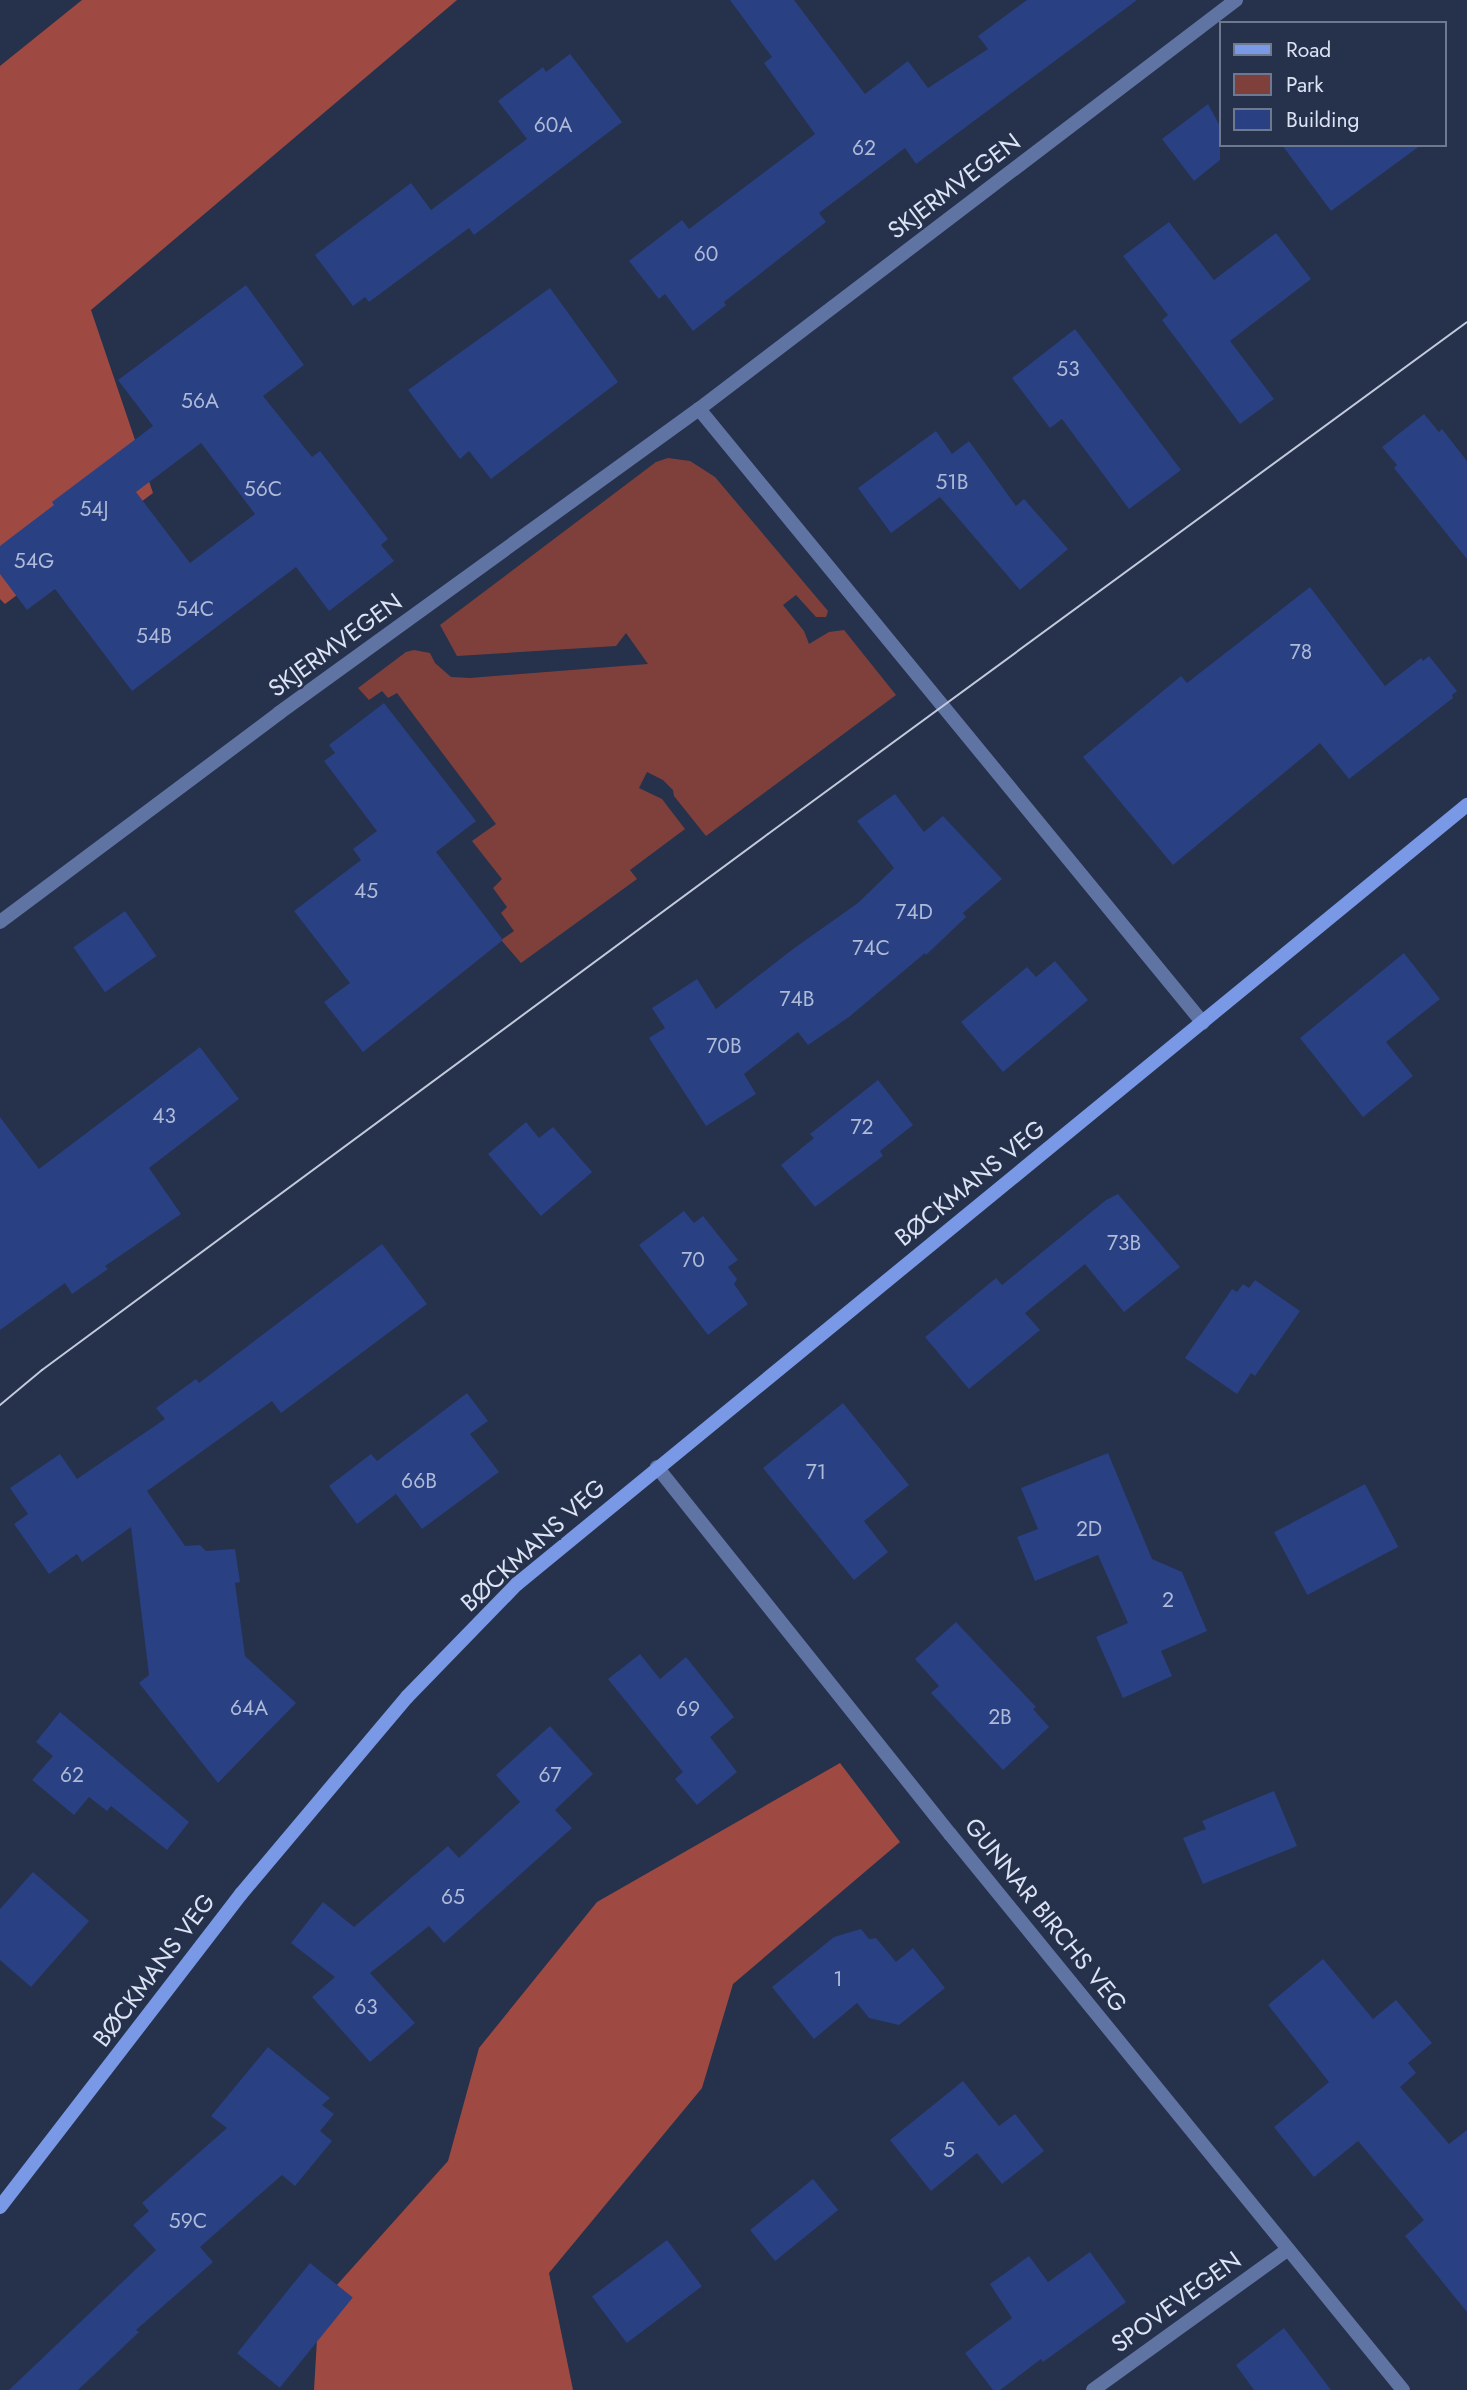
<!DOCTYPE html>
<meta charset="utf-8">
<style>
body{margin:0}
#map{position:relative;width:1467px;height:2390px;overflow:hidden;background:#26314c;font-family:Jost,sans-serif}
div>[style]{position:absolute}
[style*='--x']{left:calc(var(--x)*1px);top:calc(var(--y)*1px);width:calc(var(--w)*1px);rotate:calc(var(--a)*1deg)}
.green>*{inset:0;background:#7f403b}
.forest>*{inset:0;background:#9e4a43}
.building>*{inset:0;background:#294082;transform-origin:0 0}
.minor>*{height:14px;margin:-7px;padding:0 7px;transform-origin:7px;border-radius:7px;background:#6074a4}
.secondary>*{height:14px;margin:-7px;padding:0 7px;transform-origin:7px;border-radius:7px;background:#7998e5}
.tram>*{height:2px;margin:-1px;padding:0 1px;transform-origin:1px;border-radius:1px;background:#c1cadc}
span{translate:-50% -50%;white-space:nowrap;text-align:center;line-height:1.15;-webkit-text-stroke:5px #26314c;paint-order:stroke}
.number-label{font-size:21px;color:#aebad8}
.number-label span{-webkit-text-stroke-width:0}
.street-label{font-size:24px;color:#dbe3f4}
.legend{position:absolute;left:1219px;top:21px;width:228px;height:126px;box-sizing:border-box;background:#26314c;border:2px solid #6e788f;margin:0;padding:9px 12px;list-style:none;font-size:21px;color:#dbe3f4}
.legend li{display:flex;align-items:center;gap:14px;height:35px}
.legend b{width:35px;border:2px solid #6e788f}
</style>
<div id="map">
<div class="green">
<div style="clip-path:polygon(668px 458px,690px 461px,715px 477px,828px 611px,826px 617px,816px 617px,796px 595px,783px 605px,804px 631px,809px 644px,829px 632px,844px 630px,896px 695px,706px 836px,674px 796px,673px 790px,663px 780px,647px 772px,639px 788px,662px 799px,685px 829px,630px 870px,637px 879px,521px 963px,501px 940px,514px 931px,501px 913px,507px 907px,493px 888px,502px 879px,472px 841px,496px 824px,397px 693px,388px 698px,382px 691px,369px 700px,358px 688px,406px 652px,414px 650px,430px 653px,435px 663px,451px 677px,470px 678px,648px 664px,626px 633px,616px 646px,457px 656px,440px 625px,656px 462px)"></div>
</div>
<div class="forest">
<div style="clip-path:polygon(82px 0,457px 0,91px 310px,153px 493px,5px 604px,0 599px,0 66px)"></div>
<div style="clip-path:polygon(840px 1763px,900px 1842px,733px 1984px,702px 2088px,549px 2273px,573px 2390px,314px 2390px,319px 2305px,448px 2161px,479px 2048px,597px 1902px)"></div>
</div>
<div class="building">
<div style="clip-path:polygon(730px 0,794px 0,865px 94px,908px 61px,928px 88px,988px 49px,978px 36px,1027px 0,1137px 0,916px 164px,905px 148px,819px 213px,826px 222px,724px 302px,726px 305px,693px 331px,665px 294px,659px 299px,629px 261px,682px 220px,689px 229px,815px 134px,764px 63px,772px 57px)"></div>
<div style="clip-path:polygon(570px 54px,622px 122px,474px 235px,469px 228px,369px 302px,365px 297px,353px 306px,315px 255px,411px 183px,431px 210px,527px 139px,498px 101px,543px 67px,546px 72px)"></div>
<div style="clip-path:polygon(1208px 104px,1220px 126px,1220px 160px,1194px 181px,1162px 139px)"></div>
<div style="clip-path:polygon(1282px 145px,1421px 145px,1331px 211px)"></div>
<div style="clip-path:polygon(1169px 222px,1214px 280px,1276px 233px,1311px 279px,1230px 341px,1274px 399px,1240px 424px,1162px 320px,1168px 315px,1123px 256px)"></div>
<div style="clip-path:polygon(evenodd,246px 285px,304px 365px,263px 396px,312px 457px,320px 451px,388px 539px,381px 545px,394px 561px,329px 611px,296px 567px,132px 691px,55px 589px,27px 610px,0 574px,0 546px,54px 505px,52px 502px,153px 426px,118px 380px,246px 285px,201px 443px,255px 514px,190px 563px,136px 492px,201px 443px)"></div>
<div style="clip-path:polygon(550px 288px,618px 382px,491px 479px,469px 451px,460px 459px,408px 390px)"></div>
<div style="clip-path:polygon(1075px 329px,1181px 470px,1129px 509px,1062px 419px,1050px 428px,1012px 378px)"></div>
<div style="clip-path:polygon(1424px 414px,1439px 432px,1442px 429px,1467px 461px,1467px 559px,1394px 468px,1397px 465px,1382px 447px)"></div>
<div style="clip-path:polygon(936px 431px,952px 454px,969px 441px,1016px 506px,1024px 499px,1068px 549px,1020px 590px,940px 497px,891px 533px,858px 488px)"></div>
<div style="clip-path:polygon(1310px 587px,1385px 686px,1421px 658px,1423px 661px,1429px 656px,1457px 691px,1452px 695px,1453px 698px,1349px 779px,1320px 743px,1173px 865px,1083px 757px,1181px 676px,1187px 683px)"></div>
<div style="clip-path:polygon(384px 703px,476px 821px,436px 852px,503px 940px,363px 1052px,324px 1002px,350px 983px,294px 911px,361px 860px,353px 849px,377px 831px,324px 761px,335px 753px,329px 745px)"></div>
<div style="clip-path:polygon(895px 794px,924px 832px,943px 816px,1002px 879px,963px 913px,966px 917px,926px 955px,925px 953px,849px 1017px,808px 1045px,798px 1032px,744px 1074px,756px 1094px,706px 1126px,649px 1038px,665px 1028px,652px 1008px,697px 979px,716px 1009px,793px 949px,858px 903px,894px 868px,857px 821px)"></div>
<div style="left:125px;top:911px;width:55px;height:63px;rotate:55deg"></div>
<div style="clip-path:polygon(1404px 953px,1440px 999px,1386px 1042px,1413px 1076px,1363px 1117px,1300px 1038px)"></div>
<div style="clip-path:polygon(1055px 961px,1088px 1000px,1003px 1072px,961px 1022px,1027px 967px,1036px 977px)"></div>
<div style="clip-path:polygon(200px 1047px,239px 1099px,149px 1168px,181px 1214px,105px 1266px,108px 1269px,72px 1294px,65px 1283px,0 1330px,0 1117px,39px 1169px)"></div>
<div style="clip-path:polygon(878px 1080px,913px 1125px,880px 1151px,883px 1156px,815px 1207px,781px 1165px,814px 1138px,810px 1134px)"></div>
<div style="clip-path:polygon(526px 1122px,539px 1138px,553px 1127px,592px 1172px,541px 1216px,488px 1154px)"></div>
<div style="clip-path:polygon(1118px 1194px,1180px 1267px,1124px 1312px,1085px 1264px,1025px 1313px,1040px 1330px,969px 1389px,925px 1337px,996px 1278px,1002px 1285px,1106px 1200px)"></div>
<div style="clip-path:polygon(684px 1211px,694px 1223px,703px 1216px,738px 1260px,728px 1267px,737px 1279px,734px 1284px,748px 1304px,708px 1335px,639px 1245px)"></div>
<div style="clip-path:polygon(382px 1244px,427px 1304px,281px 1413px,272px 1401px,147px 1491px,185px 1546px,200px 1545px,206px 1551px,235px 1549px,240px 1582px,235px 1583px,245px 1656px,296px 1703px,218px 1783px,139px 1683px,149px 1675px,131px 1527px,82px 1562px,77px 1554px,49px 1574px,14px 1524px,28px 1514px,10px 1488px,60px 1454px,77px 1479px,165px 1419px,156px 1408px,196px 1379px,199px 1383px)"></div>
<div style="clip-path:polygon(1255px 1280px,1300px 1311px,1255px 1376px,1251px 1373px,1237px 1394px,1185px 1358px,1232px 1289px,1237px 1292px,1243px 1284px,1249px 1288px)"></div>
<div style="clip-path:polygon(467px 1393px,488px 1421px,470px 1434px,499px 1472px,422px 1529px,396px 1494px,357px 1524px,329px 1486px,371px 1454px,377px 1461px)"></div>
<div style="clip-path:polygon(843px 1403px,909px 1485px,864px 1521px,888px 1552px,854px 1580px,763px 1468px)"></div>
<div style="clip-path:polygon(1108px 1453px,1152px 1559px,1182px 1572px,1207px 1631px,1161px 1651px,1172px 1676px,1123px 1698px,1096px 1637px,1128px 1623px,1098px 1555px,1035px 1581px,1017px 1537px,1038px 1529px,1021px 1488px)"></div>
<div style="left:1365px;top:1484px;width:71px;height:103px;rotate:62deg"></div>
<div style="clip-path:polygon(956px 1622px,1036px 1707px,1033px 1709px,1049px 1727px,1003px 1770px,931px 1693px,939px 1686px,915px 1659px)"></div>
<div style="clip-path:polygon(640px 1654px,660px 1679px,686px 1657px,734px 1717px,710px 1737px,737px 1772px,697px 1805px,675px 1779px,683px 1772px,608px 1679px)"></div>
<div style="clip-path:polygon(60px 1712px,189px 1822px,167px 1850px,111px 1806px,107px 1811px,89px 1797px,74px 1815px,32px 1780px,53px 1756px,36px 1742px)"></div>
<div style="clip-path:polygon(550px 1726px,593px 1774px,555px 1810px,572px 1828px,444px 1943px,429px 1926px,370px 1973px,415px 2023px,370px 2062px,312px 1997px,335px 1977px,291px 1943px,323px 1902px,354px 1927px,448px 1846px,459px 1858px,520px 1802px,496px 1775px)"></div>
<div style="clip-path:polygon(1274px 1791px,1297px 1846px,1203px 1884px,1183px 1838px,1206px 1829px,1202px 1821px)"></div>
<div style="clip-path:polygon(33px 1872px,89px 1921px,31px 1987px,0 1960px,0 1909px)"></div>
<div style="clip-path:polygon(861px 1929px,869px 1939px,876px 1938px,896px 1962px,913px 1948px,945px 1988px,899px 2025px,869px 2018px,857px 2003px,814px 2039px,772px 1987px,834px 1937px)"></div>
<div style="clip-path:polygon(1323px 1959px,1373px 2019px,1396px 2000px,1432px 2043px,1408px 2063px,1416px 2073px,1400px 2087px,1449px 2144px,1467px 2130px,1467px 2312px,1405px 2236px,1424px 2220px,1358px 2141px,1314px 2177px,1274px 2127px,1329px 2082px,1268px 2005px)"></div>
<div style="clip-path:polygon(268px 2047px,330px 2098px,322px 2105px,334px 2114px,320px 2131px,332px 2141px,295px 2186px,282px 2175px,200px 2247px,213px 2262px,136px 2330px,139px 2332px,78px 2390px,9px 2390px,156px 2250px,133px 2225px,149px 2211px,142px 2203px,227px 2128px,211px 2116px)"></div>
<div style="clip-path:polygon(963px 2081px,999px 2126px,1015px 2114px,1044px 2151px,1002px 2184px,977px 2153px,931px 2191px,890px 2140px)"></div>
<div style="left:813px;top:2179px;width:40px;height:81px;rotate:51deg"></div>
<div style="left:667px;top:2240px;width:58px;height:94px;rotate:53deg"></div>
<div style="clip-path:polygon(1090px 2252px,1126px 2302px,1043px 2362px,1041px 2359px,1000px 2390px,993px 2390px,965px 2353px,1012px 2318px,990px 2284px,1029px 2256px,1048px 2282px)"></div>
<div style="left:310px;top:2263px;width:55px;height:116px;rotate:39deg"></div>
<div style="clip-path:polygon(1284px 2328px,1331px 2390px,1254px 2390px,1236px 2365px)"></div>
</div>
<div class="minor">
<div style="--x:699;--y:409;--w:794;--a:50.62"></div>
<div style="--x:0;--y:922;--w:349;--a:-36.8"></div>
<div style="--x:279;--y:713;--w:518;--a:-35.9"></div>
<div style="--x:699;--y:409;--w:675;--a:-37.29"></div>
<div style="--x:657;--y:1467;--w:470;--a:51.4"></div>
<div style="--x:950;--y:1834;--w:717;--a:50.83"></div>
<div style="--x:1093;--y:2390;--w:239;--a:-35.8"></div>
</div>
<div class="secondary">
<div style="--x:0;--y:2207;--w:395;--a:-52.4"></div>
<div style="--x:241;--y:1894;--w:258;--a:-49.9"></div>
<div style="--x:407;--y:1697;--w:158;--a:-45.8"></div>
<div style="--x:517;--y:1584;--w:1229;--a:-39.35"></div>
</div>
<div class="tram">
<div style="--x:0;--y:1405;--w:55;--a:-39.8"></div>
<div style="--x:42;--y:1370;--w:902;--a:-36.44"></div>
<div style="--x:768;--y:834;--w:866;--a:-36.22"></div>
</div>
<div class="number-label">
<span style="left:553px;top:125px">60A</span>
<span style="left:864px;top:148px">62</span>
<span style="left:706px;top:254px">60</span>
<span style="left:1068px;top:369px">53</span>
<span style="left:200px;top:401px">56A</span>
<span style="left:952px;top:482px">51B</span>
<span style="left:263px;top:489px">56C</span>
<span style="left:94px;top:509px">54J</span>
<span style="left:34px;top:561px">54G</span>
<span style="left:195px;top:609px">54C</span>
<span style="left:154px;top:636px">54B</span>
<span style="left:1301px;top:652px">78</span>
<span style="left:366px;top:891px">45</span>
<span style="left:914px;top:912px">74D</span>
<span style="left:871px;top:948px">74C</span>
<span style="left:797px;top:999px">74B</span>
<span style="left:724px;top:1046px">70B</span>
<span style="left:164px;top:1116px">43</span>
<span style="left:862px;top:1127px">72</span>
<span style="left:1124px;top:1243px">73B</span>
<span style="left:693px;top:1260px">70</span>
<span style="left:816px;top:1472px">71</span>
<span style="left:419px;top:1481px">66B</span>
<span style="left:1089px;top:1529px">2D</span>
<span style="left:1168px;top:1600px">2</span>
<span style="left:249px;top:1708px">64A</span>
<span style="left:688px;top:1709px">69</span>
<span style="left:1000px;top:1717px">2B</span>
<span style="left:72px;top:1775px">62</span>
<span style="left:550px;top:1775px">67</span>
<span style="left:453px;top:1897px">65</span>
<span style="left:838px;top:1979px">1</span>
<span style="left:366px;top:2007px">63</span>
<span style="left:949px;top:2150px">5</span>
<span style="left:188px;top:2221px">59C</span>
</div>
<div class="street-label">
<span style="left:954px;top:186px;rotate:-37deg">SKJERMVEGEN</span>
<span style="left:335px;top:645px;rotate:-36deg">SKJERMVEGEN</span>
<span style="left:970px;top:1183px;rotate:-39deg">BØCKMANS VEG</span>
<span style="left:533px;top:1545px;rotate:-42deg">BØCKMANS VEG</span>
<span style="left:1046px;top:1915px;rotate:51deg">GUNNAR BIRCHS VEG</span>
<span style="left:154px;top:1970px;rotate:-53deg">BØCKMANS VEG</span>
<span style="left:1176px;top:2302px;rotate:-36deg">SPOVEVEGEN</span>
</div>
<ul class="legend">
<li><b style="height:9px;background:#7998e5"></b>Road</li>
<li><b style="height:19px;background:#7f403b"></b>Park</li>
<li><b style="height:19px;background:#294082"></b>Building</li>
</ul>
</div>
